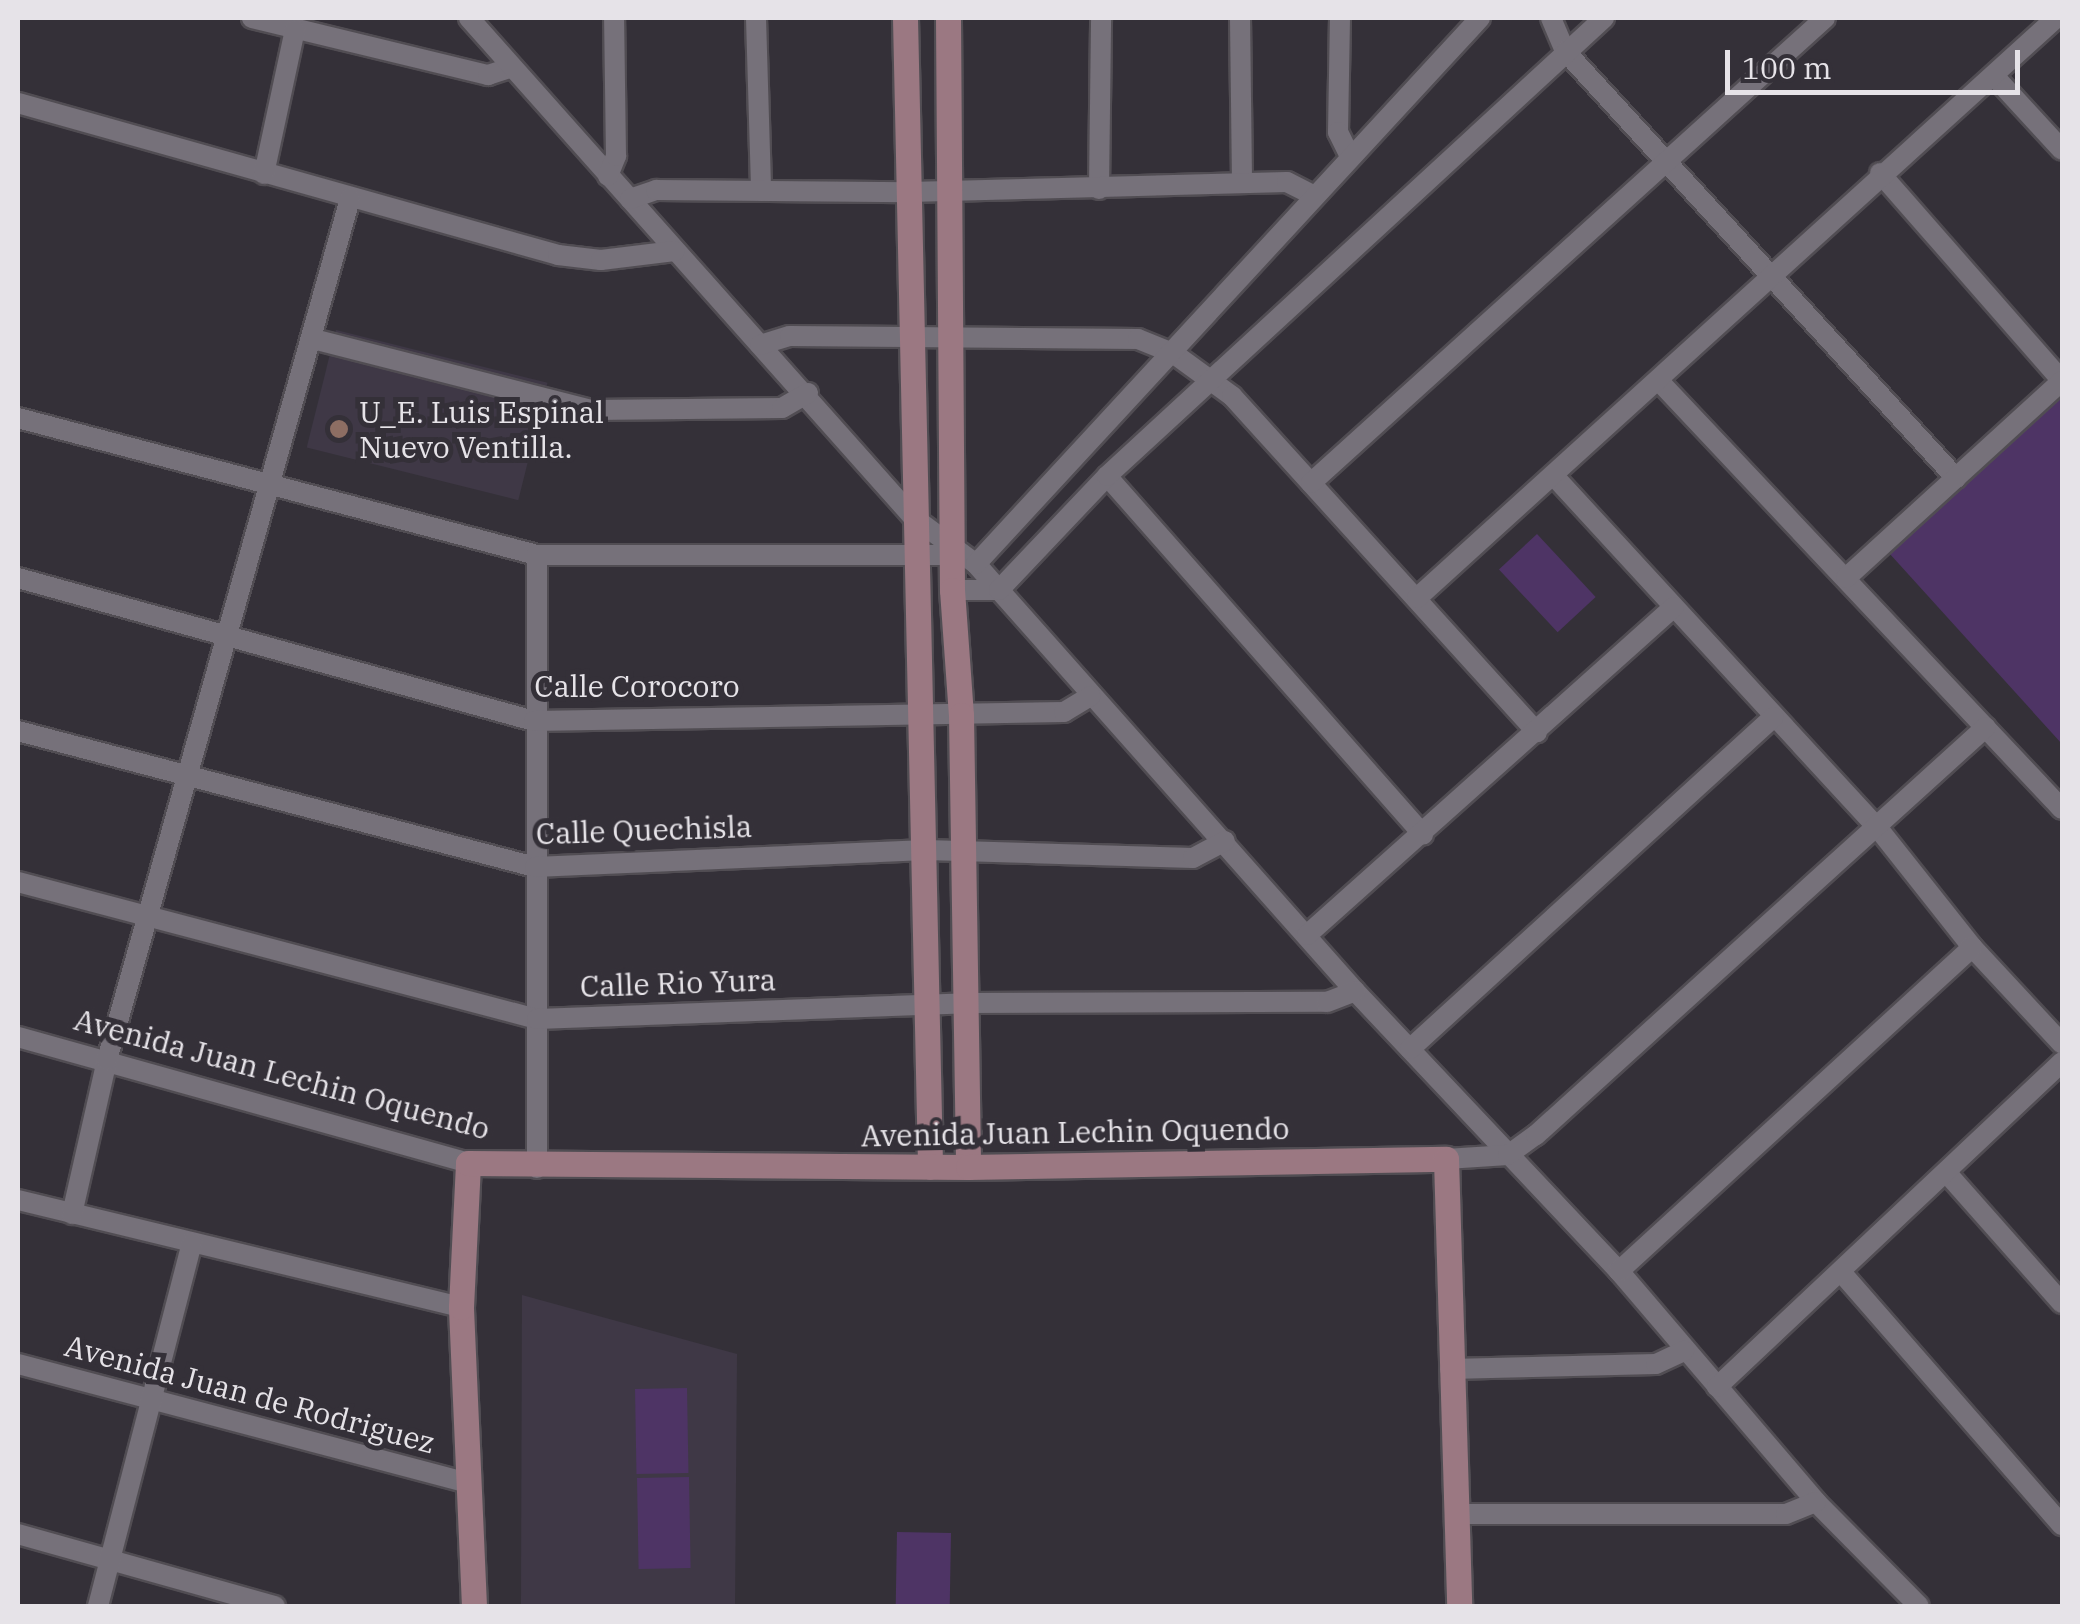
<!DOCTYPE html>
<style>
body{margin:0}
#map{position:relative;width:2080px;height:1624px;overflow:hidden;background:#343038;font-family:"IBM Plex Serif",serif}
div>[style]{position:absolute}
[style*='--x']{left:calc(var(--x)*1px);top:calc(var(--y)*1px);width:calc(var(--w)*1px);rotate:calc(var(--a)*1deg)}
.built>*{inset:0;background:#3f3846;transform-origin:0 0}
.green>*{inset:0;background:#4e3465;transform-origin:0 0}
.roads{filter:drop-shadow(2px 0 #514d53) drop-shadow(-2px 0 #514d53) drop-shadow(0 2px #514d53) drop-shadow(0 -2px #514d53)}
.street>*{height:20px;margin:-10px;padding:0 10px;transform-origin:10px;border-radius:10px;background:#76717a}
.secondary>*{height:25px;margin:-12.5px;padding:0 12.5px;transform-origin:12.5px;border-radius:12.5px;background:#9b7882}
.dots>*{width:28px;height:28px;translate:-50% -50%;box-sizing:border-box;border:5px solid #343038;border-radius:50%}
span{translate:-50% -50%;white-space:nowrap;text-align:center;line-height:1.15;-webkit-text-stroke:10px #343038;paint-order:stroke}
.poi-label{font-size:30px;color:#e6e3e8}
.left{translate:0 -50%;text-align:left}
.street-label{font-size:30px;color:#e6e3e8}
.frame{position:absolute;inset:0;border:20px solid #e6e3e8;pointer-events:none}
.scale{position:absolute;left:1725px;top:50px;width:295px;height:45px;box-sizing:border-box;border:5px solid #e6e3e8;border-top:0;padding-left:12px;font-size:30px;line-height:35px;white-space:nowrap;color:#e6e3e8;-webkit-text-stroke:8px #343038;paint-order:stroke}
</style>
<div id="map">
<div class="built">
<div style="left:336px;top:330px;width:218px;height:121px;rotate:14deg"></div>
<div style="clip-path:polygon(522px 1295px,737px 1354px,735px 1606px,521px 1606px)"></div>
</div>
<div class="green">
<div style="clip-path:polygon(2062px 397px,2062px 744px,1889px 553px)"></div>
<div style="left:1537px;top:534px;width:86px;height:52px;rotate:47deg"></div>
<div style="left:687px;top:1388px;width:85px;height:52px;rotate:89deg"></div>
<div style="left:689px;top:1477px;width:91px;height:52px;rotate:89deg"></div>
<div style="left:897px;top:1532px;width:54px;height:74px;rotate:1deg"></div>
</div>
<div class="roads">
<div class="street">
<div style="--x:252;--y:18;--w:243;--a:13.6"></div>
<div style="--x:488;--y:75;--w:25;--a:-18"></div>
<div style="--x:469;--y:18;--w:668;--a:48.34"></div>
<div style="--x:913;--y:517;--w:79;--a:36.7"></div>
<div style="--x:976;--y:564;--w:571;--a:48.41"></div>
<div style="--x:1355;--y:991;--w:385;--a:46.7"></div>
<div style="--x:1619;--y:1271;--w:304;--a:49.5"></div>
<div style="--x:1816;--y:1502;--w:146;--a:45.3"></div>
<div style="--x:756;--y:18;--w:173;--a:88.3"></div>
<div style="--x:1240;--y:18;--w:164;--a:89.3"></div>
<div style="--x:1340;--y:18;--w:114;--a:91"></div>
<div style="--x:1338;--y:132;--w:25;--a:64"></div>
<div style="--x:1551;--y:18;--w:36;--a:67"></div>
<div style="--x:1565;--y:51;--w:579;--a:47.52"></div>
<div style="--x:1994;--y:76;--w:100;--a:47.4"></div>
<div style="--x:18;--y:103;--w:561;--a:15.72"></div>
<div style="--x:558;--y:255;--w:43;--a:6.6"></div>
<div style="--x:601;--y:260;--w:74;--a:-7"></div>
<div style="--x:1880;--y:173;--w:276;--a:48.8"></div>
<div style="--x:264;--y:174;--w:147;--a:-77.9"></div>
<div style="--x:608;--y:176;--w:22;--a:-68"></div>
<div style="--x:616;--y:156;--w:138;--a:-90.8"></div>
<div style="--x:1099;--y:189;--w:171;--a:-89.3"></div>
<div style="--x:630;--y:199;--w:28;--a:-19"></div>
<div style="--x:656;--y:190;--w:253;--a:0.5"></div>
<div style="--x:909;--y:192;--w:378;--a:-1.5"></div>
<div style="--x:1287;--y:182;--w:28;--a:27"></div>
<div style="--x:313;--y:339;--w:288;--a:14.3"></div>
<div style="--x:592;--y:410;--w:190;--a:-0.6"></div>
<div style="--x:782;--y:408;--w:30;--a:-30"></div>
<div style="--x:760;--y:345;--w:31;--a:-17"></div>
<div style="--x:790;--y:336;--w:348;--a:0.5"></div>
<div style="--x:1138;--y:339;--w:38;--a:22"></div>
<div style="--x:1173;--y:353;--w:73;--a:36.1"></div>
<div style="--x:1232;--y:396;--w:454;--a:47.8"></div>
<div style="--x:1658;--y:380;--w:589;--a:46.72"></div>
<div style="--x:18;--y:418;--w:537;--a:14.79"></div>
<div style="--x:537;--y:555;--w:415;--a:0"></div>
<div style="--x:1553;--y:475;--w:478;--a:47.4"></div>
<div style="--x:1877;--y:827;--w:153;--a:51.6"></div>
<div style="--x:1972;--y:947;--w:132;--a:47.1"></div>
<div style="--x:1107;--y:476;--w:478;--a:48.6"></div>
<div style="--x:1311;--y:483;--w:693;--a:-42.13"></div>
<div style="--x:537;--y:555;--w:613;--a:90"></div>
<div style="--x:976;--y:564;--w:743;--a:-47.29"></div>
<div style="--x:18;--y:578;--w:535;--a:15.49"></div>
<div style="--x:534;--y:721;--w:530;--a:-0.97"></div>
<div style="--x:1064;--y:712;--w:31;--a:-31"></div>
<div style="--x:1846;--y:578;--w:292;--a:-42.4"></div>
<div style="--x:952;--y:590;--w:47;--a:0"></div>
<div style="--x:999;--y:590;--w:157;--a:-46.5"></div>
<div style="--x:1107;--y:476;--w:676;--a:-42.66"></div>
<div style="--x:1417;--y:598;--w:863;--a:-42.23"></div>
<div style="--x:18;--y:731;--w:535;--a:14.74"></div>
<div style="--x:535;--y:867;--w:391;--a:-2.5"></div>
<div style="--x:926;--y:850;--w:267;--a:1.7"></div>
<div style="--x:1193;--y:858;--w:36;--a:-28"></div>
<div style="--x:18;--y:882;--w:537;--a:14.79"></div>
<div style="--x:537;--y:1019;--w:430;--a:-2.1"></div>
<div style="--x:967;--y:1003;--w:360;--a:-0.2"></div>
<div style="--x:1327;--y:1002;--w:30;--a:-21"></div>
<div style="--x:1307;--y:935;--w:492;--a:-41.8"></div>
<div style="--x:18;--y:1037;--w:467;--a:15.6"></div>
<div style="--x:1410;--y:1049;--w:492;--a:-42.4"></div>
<div style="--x:1446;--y:1159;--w:62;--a:-3.7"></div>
<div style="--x:1508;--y:1155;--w:34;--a:-36"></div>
<div style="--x:1536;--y:1135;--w:607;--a:-42.2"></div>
<div style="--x:1946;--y:1172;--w:175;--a:48.5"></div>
<div style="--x:18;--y:1200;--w:456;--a:13.6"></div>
<div style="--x:72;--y:1214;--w:158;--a:-77.2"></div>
<div style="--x:107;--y:1060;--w:895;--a:-74.24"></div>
<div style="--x:1619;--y:1271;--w:479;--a:-42.5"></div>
<div style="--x:1841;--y:1272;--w:336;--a:48.9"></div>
<div style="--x:18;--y:1364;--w:465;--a:14.8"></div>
<div style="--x:1450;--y:1369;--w:206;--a:-1.4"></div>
<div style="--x:1656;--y:1364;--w:31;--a:-25"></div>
<div style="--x:1717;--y:1387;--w:474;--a:-43.3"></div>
<div style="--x:1455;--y:1514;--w:331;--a:0"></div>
<div style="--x:1786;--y:1514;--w:32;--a:-22"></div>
<div style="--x:18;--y:1534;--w:267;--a:15.7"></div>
<div style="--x:98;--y:1606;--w:375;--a:-75.5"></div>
</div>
<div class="secondary">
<div style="--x:905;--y:18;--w:1149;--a:88.75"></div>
<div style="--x:948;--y:18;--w:572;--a:89.6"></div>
<div style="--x:952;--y:590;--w:125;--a:85.9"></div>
<div style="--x:961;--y:715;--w:452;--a:89.1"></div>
<div style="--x:474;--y:1606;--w:299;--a:-92.5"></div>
<div style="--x:461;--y:1307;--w:144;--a:-87.2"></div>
<div style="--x:468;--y:1163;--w:500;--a:0.46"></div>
<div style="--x:968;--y:1167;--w:478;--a:-1"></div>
<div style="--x:1446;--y:1159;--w:447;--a:88.3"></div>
</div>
</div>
<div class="dots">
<div style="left:339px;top:429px;background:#8d6e63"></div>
</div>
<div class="poi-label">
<span class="left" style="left:359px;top:429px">U_E. Luis Espinal<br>Nuevo Ventilla.</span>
</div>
<div class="street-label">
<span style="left:637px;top:686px">Calle Corocoro</span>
<span style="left:644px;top:830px;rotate:-2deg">Calle Quechisla</span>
<span style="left:678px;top:983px;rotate:-2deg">Calle Rio Yura</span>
<span style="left:282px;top:1074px;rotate:15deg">Avenida Juan Lechin Oquendo</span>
<span style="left:1075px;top:1132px;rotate:-1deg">Avenida Juan Lechin Oquendo</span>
<span style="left:250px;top:1394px;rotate:15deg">Avenida Juan de Rodriguez</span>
</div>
<div class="frame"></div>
<div class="scale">100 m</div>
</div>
